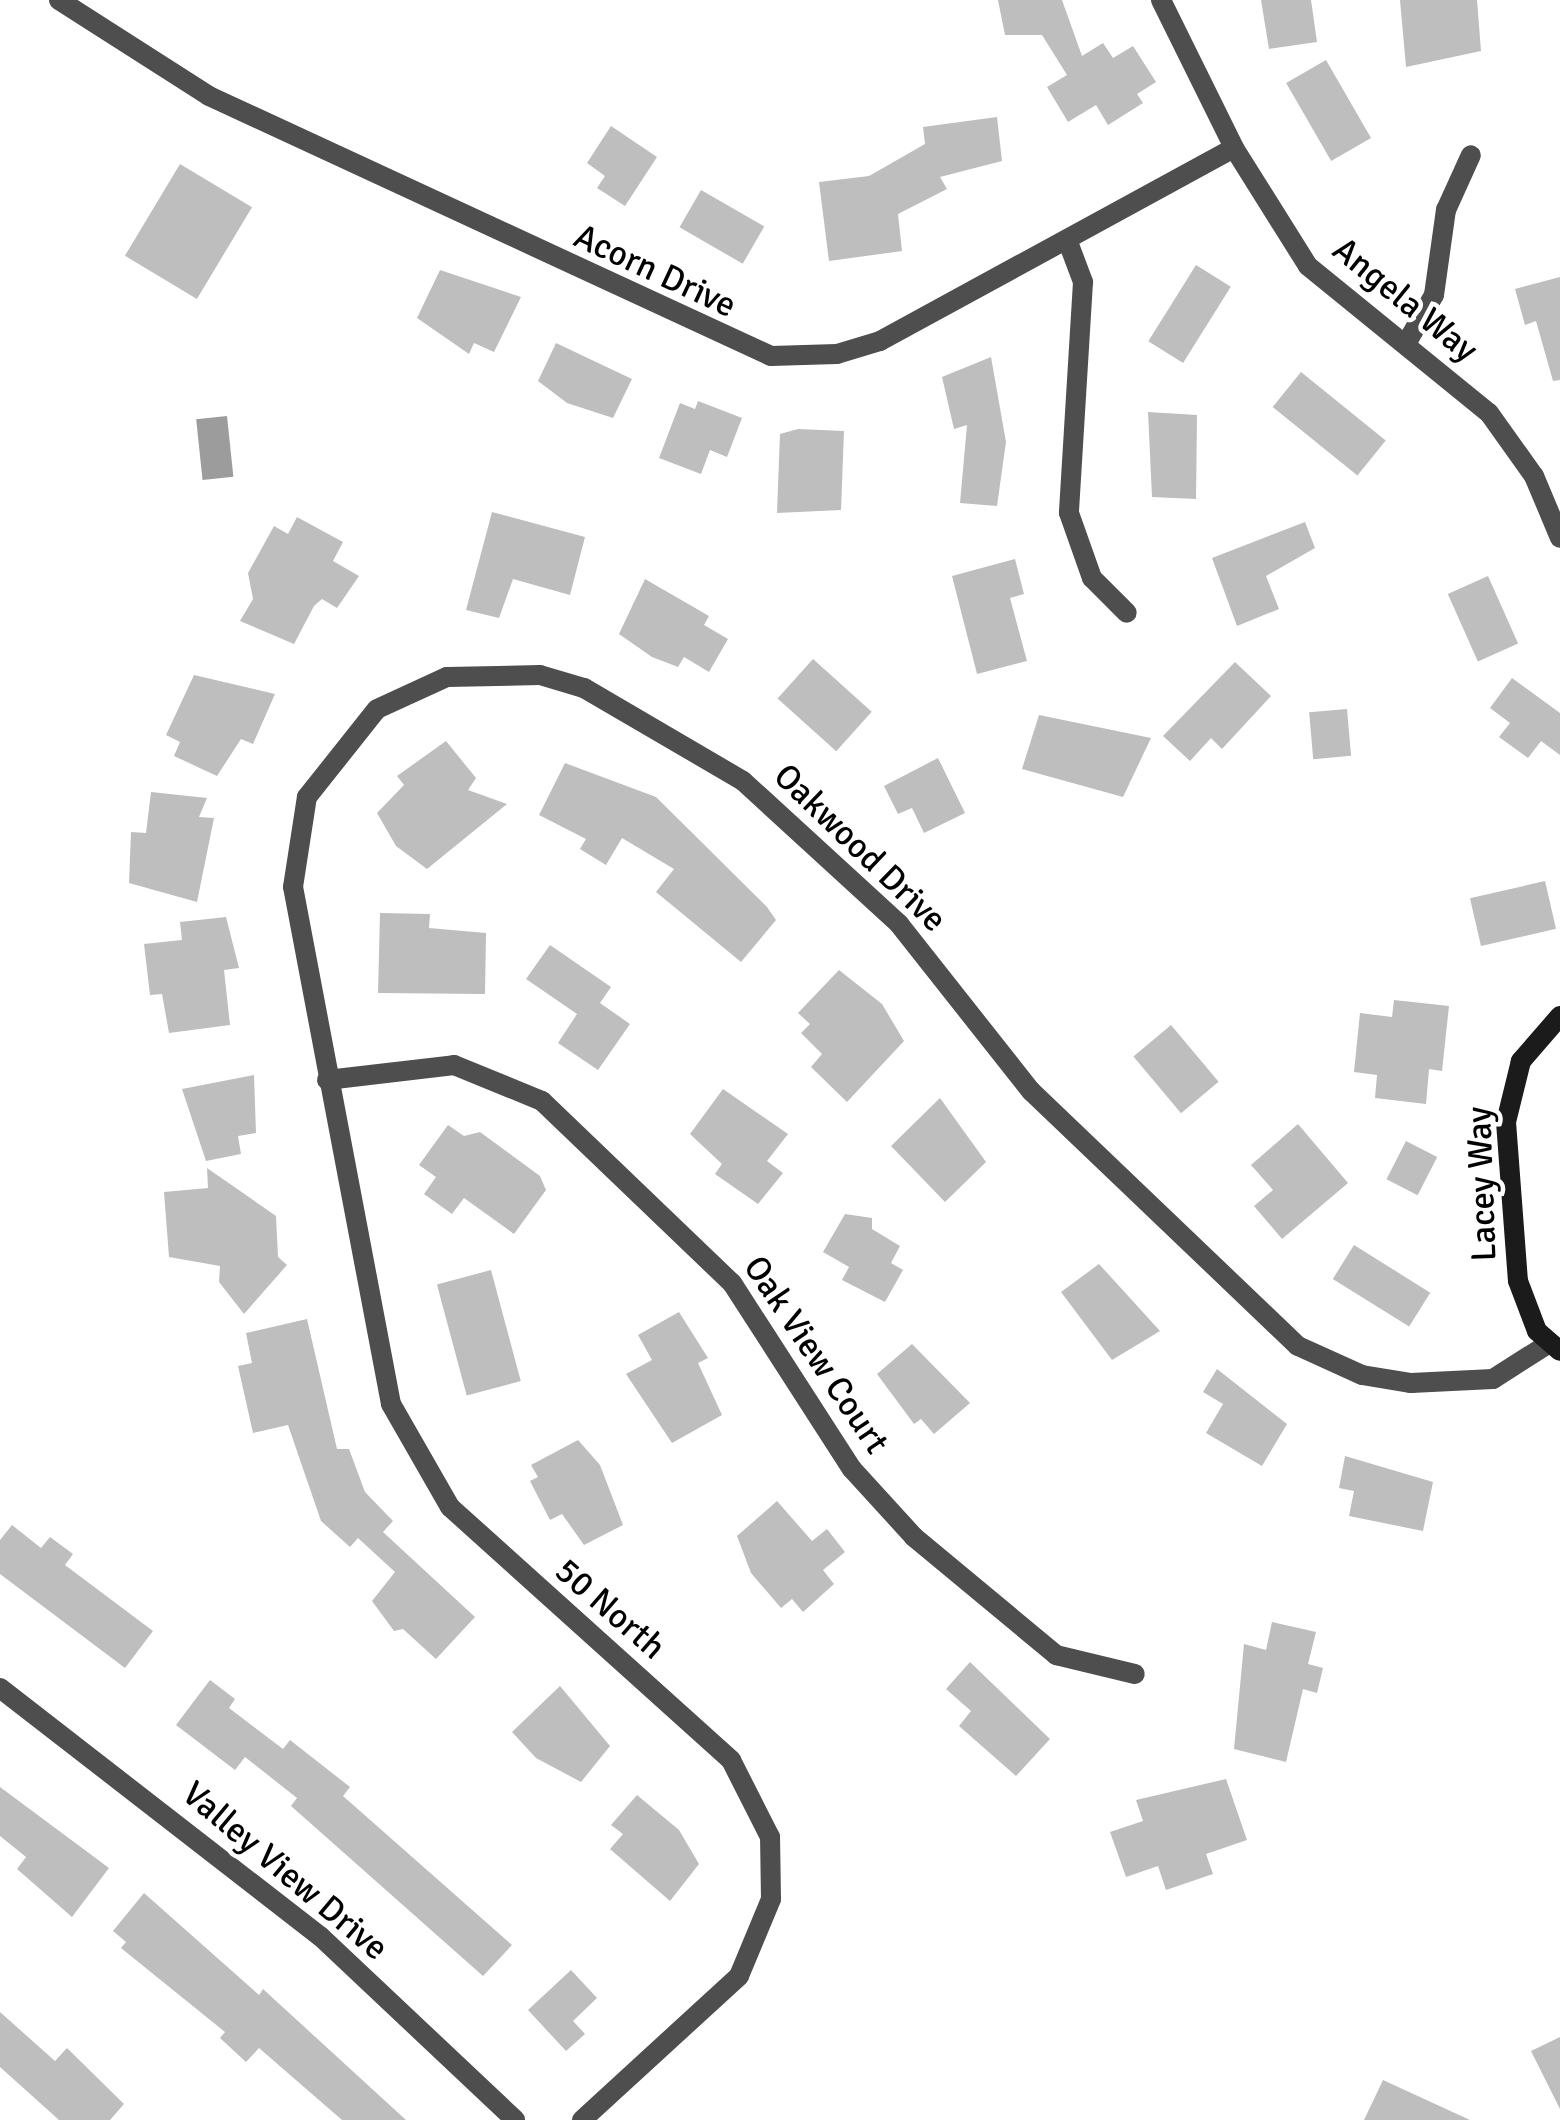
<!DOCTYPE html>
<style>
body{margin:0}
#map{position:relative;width:1560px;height:2120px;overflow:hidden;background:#fff;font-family:Signika,sans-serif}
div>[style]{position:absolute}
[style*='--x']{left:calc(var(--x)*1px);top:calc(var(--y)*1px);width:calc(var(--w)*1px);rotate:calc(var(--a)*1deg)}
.water>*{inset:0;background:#9c9c9c;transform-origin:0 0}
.building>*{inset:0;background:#bebebe;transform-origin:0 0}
.street>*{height:20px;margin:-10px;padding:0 10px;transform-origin:10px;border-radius:10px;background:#4e4e4e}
.secondary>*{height:20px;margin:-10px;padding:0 10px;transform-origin:10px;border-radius:10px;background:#1b1b1b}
span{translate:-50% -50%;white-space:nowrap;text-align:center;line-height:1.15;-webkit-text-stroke:9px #fff;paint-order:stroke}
.street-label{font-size:35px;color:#000}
</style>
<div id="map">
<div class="water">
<div style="left:227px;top:416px;width:61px;height:31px;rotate:84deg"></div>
</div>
<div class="building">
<div style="clip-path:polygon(998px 0,1062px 0,1082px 56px,1103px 43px,1113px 58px,1133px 46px,1156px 82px,1137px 94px,1143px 103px,1108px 125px,1096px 105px,1068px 122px,1047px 87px,1067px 75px,1042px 35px,1005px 35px)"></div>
<div style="clip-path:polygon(1261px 0,1311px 0,1317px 42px,1269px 49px)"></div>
<div style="clip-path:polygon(1400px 0,1477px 0,1481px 51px,1406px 67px)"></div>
<div style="left:1326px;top:60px;width:90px;height:46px;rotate:60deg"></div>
<div style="clip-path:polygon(997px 117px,1002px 161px,940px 177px,947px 189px,898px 214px,902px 251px,829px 261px,819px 182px,869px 176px,925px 144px,923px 127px)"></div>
<div style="clip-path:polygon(611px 126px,657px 157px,625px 206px,597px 188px,605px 176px,587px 163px)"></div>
<div style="left:180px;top:164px;width:84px;height:107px;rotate:31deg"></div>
<div style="left:701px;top:190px;width:73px;height:43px;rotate:30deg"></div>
<div style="left:1196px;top:265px;width:41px;height:90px;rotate:32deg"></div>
<div style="clip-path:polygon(440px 270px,521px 297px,494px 352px,474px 343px,469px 354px,417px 318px)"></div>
<div style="clip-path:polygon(1560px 277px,1560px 380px,1553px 381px,1536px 321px,1525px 325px,1515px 289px)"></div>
<div style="clip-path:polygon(556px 343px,632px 379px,613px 418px,567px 403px,538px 381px)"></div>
<div style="clip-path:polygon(991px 357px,1006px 442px,997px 506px,960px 503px,967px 425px,954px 429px,942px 377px)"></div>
<div style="left:1301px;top:372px;width:109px;height:45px;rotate:39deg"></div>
<div style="clip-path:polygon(698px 401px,742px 418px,727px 457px,710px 450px,701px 474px,659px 458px,680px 403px,695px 409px)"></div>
<div style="clip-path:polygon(1148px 412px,1197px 415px,1196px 499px,1152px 497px)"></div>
<div style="clip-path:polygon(798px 429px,844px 431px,841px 510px,777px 513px,780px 434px)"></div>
<div style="clip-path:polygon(492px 512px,585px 537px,570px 595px,513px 579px,499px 618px,466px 610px)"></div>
<div style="clip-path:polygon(297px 517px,343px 542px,333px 561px,359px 576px,337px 608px,322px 599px,314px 606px,294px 644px,240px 621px,253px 599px,248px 573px,274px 526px,288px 534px)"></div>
<div style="clip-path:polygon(1305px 522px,1315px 548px,1266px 576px,1279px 609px,1237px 626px,1212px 558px)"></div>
<div style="clip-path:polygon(1015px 559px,1024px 594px,1010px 598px,1027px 661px,977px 674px,952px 576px)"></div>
<div style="left:1488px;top:576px;width:74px;height:44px;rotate:66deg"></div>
<div style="clip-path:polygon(645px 579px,709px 616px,704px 625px,728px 639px,709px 672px,684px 657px,678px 667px,652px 657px,619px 634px)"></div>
<div style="left:813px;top:659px;width:79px;height:53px;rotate:42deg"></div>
<div style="clip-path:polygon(1235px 662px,1271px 696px,1222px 749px,1211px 738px,1190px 761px,1163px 736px)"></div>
<div style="clip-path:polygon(194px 675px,275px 694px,253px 744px,241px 739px,217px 776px,174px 756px,180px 742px,166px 735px)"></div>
<div style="clip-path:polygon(1512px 678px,1560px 713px,1560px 755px,1541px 741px,1528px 758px,1499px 737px,1510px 723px,1490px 708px)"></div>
<div style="left:1347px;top:709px;width:47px;height:38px;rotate:85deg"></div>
<div style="clip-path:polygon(1039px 715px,1151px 738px,1123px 797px,1022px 769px)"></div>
<div style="clip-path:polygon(446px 741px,476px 778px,468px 790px,507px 804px,427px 869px,396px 846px,377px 813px,404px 785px,397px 776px)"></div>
<div style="clip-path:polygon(938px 758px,965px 813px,924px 833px,912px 808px,898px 814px,884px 786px)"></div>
<div style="clip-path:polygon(565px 763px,656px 797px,767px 907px,776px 920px,741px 962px,656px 892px,674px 869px,622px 838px,606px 865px,580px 849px,586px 839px,539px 815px)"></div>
<div style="clip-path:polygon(151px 792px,207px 798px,199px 817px,214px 818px,197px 902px,129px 883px,131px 832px,146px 833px)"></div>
<div style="left:1545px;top:881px;width:49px;height:77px;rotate:77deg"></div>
<div style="clip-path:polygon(380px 913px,430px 914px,429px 928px,486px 933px,485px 994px,378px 993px)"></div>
<div style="clip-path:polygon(226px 917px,239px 968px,224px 970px,230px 1025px,169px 1033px,162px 994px,150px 995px,144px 944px,182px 940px,180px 922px)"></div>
<div style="clip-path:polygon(550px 945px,611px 987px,600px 1003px,630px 1024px,598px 1070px,558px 1043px,577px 1014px,526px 979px)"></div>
<div style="clip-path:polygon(839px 970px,882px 1004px,904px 1041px,847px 1102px,811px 1067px,822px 1054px,801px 1033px,810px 1024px,798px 1013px)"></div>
<div style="clip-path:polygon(1394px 1000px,1449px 1006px,1442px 1071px,1429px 1069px,1426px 1104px,1375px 1098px,1377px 1075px,1354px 1072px,1360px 1013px,1392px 1017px)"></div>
<div style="left:1171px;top:1025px;width:74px;height:49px;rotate:50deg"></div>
<div style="clip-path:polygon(254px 1075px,256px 1133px,238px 1136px,241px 1154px,206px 1161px,182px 1089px)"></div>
<div style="clip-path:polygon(723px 1089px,788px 1134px,767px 1161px,783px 1173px,758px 1204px,715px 1174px,722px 1164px,690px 1134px)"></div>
<div style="clip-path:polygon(940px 1098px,986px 1162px,945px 1202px,891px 1146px)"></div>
<div style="clip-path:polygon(1298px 1124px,1348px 1183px,1282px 1239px,1254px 1206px,1273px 1190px,1251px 1165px)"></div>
<div style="clip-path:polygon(448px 1125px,464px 1136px,480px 1132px,540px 1176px,546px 1190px,514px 1234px,464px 1198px,452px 1214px,424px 1194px,436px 1177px,419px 1165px)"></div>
<div style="left:1406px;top:1141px;width:35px;height:43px;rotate:27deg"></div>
<div style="clip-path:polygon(207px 1168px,276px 1216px,278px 1257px,287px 1265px,244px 1314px,219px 1282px,220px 1266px,169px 1257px,164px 1192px,208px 1188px)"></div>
<div style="clip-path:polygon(845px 1214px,872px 1218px,872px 1229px,900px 1246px,891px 1263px,903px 1270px,885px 1302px,842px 1280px,849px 1267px,823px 1252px)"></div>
<div style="left:1354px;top:1245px;width:90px;height:40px;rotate:32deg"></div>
<div style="clip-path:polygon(1099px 1264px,1160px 1331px,1112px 1360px,1061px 1292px)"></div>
<div style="left:491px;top:1270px;width:115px;height:56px;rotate:75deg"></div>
<div style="clip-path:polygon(679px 1312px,708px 1358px,698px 1363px,722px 1415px,672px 1443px,626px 1374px,652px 1360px,638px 1335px)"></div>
<div style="clip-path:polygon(307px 1319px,337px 1449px,349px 1449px,365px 1492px,393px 1521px,383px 1532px,475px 1617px,436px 1659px,403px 1629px,394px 1631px,372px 1601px,395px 1572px,358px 1538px,350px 1547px,321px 1521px,288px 1425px,253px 1433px,238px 1366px,252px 1363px,246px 1333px)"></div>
<div style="clip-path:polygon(912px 1344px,970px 1403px,934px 1434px,921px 1419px,914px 1424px,877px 1374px)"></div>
<div style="clip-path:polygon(1217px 1369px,1287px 1424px,1262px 1466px,1206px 1433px,1223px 1404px,1203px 1392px)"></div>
<div style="clip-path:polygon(578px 1440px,600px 1465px,623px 1525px,584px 1545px,562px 1514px,550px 1520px,530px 1481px,538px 1477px,531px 1465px)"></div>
<div style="clip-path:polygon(1345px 1456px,1433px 1482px,1423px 1531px,1349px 1516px,1354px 1491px,1339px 1488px)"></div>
<div style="clip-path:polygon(777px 1501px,812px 1541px,827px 1529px,845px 1552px,823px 1570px,834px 1584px,803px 1612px,792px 1599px,781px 1608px,751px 1573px,737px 1536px)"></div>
<div style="clip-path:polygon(12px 1525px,41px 1548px,50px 1537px,73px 1554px,65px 1565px,153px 1631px,125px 1668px,0 1574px,0 1540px)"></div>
<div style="clip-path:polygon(1272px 1622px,1316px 1632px,1308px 1664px,1323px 1668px,1317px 1693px,1303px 1689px,1286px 1762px,1234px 1749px,1244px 1644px,1266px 1650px)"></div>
<div style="clip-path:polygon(970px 1662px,1050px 1739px,1016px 1776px,959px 1726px,971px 1711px,946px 1689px)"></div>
<div style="clip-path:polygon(210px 1680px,235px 1699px,229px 1708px,283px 1749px,290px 1740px,350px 1787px,343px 1796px,512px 1945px,483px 1976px,291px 1806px,297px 1798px,245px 1757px,235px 1770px,176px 1725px)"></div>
<div style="clip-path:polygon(560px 1686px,610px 1746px,581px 1782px,536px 1758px,512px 1732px)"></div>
<div style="clip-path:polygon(1226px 1779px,1247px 1840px,1206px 1854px,1213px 1874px,1166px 1890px,1158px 1866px,1126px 1877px,1110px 1832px,1143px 1821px,1136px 1800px)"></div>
<div style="clip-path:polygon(0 1787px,109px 1868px,72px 1917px,17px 1869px,26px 1857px,0 1836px)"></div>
<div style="clip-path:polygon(637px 1795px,679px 1830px,699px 1864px,670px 1901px,610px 1849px,623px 1834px,611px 1825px)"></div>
<div style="clip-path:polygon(144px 1893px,259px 1995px,263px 1989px,406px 2120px,342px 2120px,259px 2048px,246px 2062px,220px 2038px,225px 2032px,121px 1948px,126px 1942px,113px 1931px)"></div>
<div style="clip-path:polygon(571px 1970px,597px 1998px,573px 2021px,585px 2034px,566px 2051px,528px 2010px)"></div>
<div style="clip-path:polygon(0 2012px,55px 2061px,67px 2048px,124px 2104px,110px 2120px,59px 2120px,0 2067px)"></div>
<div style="clip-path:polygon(1560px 2037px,1560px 2109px,1531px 2051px)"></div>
<div style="clip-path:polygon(1383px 2080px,1470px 2120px,1364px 2120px)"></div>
</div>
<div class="street">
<div style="--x:59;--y:0;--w:178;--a:32.6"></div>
<div style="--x:209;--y:96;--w:619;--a:24.83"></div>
<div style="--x:771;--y:356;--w:66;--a:-1.7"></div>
<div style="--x:837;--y:354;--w:45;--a:-16.8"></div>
<div style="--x:880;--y:341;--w:403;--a:-28.6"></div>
<div style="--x:1161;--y:0;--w:165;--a:63.7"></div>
<div style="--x:1234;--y:148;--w:139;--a:57.9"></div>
<div style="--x:1308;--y:266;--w:233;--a:39.1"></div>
<div style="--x:1489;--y:413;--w:77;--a:54.5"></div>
<div style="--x:1534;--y:476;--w:67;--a:67.2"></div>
<div style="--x:1068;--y:242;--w:43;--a:69.4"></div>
<div style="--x:1083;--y:282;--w:231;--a:93.5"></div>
<div style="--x:1069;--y:513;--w:69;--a:70.5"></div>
<div style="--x:1092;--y:578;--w:49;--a:45"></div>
<div style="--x:1406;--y:344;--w:56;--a:-60.3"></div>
<div style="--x:1434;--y:295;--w:86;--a:-82"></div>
<div style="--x:1446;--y:210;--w:60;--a:-65.6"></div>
<div style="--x:327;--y:1080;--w:128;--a:-6.7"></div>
<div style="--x:454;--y:1065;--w:95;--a:22.2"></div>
<div style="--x:542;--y:1101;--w:263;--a:43.8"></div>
<div style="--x:732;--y:1283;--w:221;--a:57.2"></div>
<div style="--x:852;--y:1469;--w:92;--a:47.6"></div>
<div style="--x:914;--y:1537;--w:185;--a:39.7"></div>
<div style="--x:1056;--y:1655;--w:81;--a:13.5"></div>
<div style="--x:0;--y:1688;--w:405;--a:37.8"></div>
<div style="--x:320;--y:1936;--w:268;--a:43.3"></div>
<div style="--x:582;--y:2120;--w:213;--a:-42.5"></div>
<div style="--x:739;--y:1976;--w:83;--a:-67.4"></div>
<div style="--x:771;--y:1899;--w:62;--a:-90.9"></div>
<div style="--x:770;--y:1837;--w:86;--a:-116.9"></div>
<div style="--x:731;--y:1760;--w:378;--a:-138"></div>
<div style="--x:450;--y:1507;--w:119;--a:-119.8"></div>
<div style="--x:391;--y:1404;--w:526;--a:-100.73"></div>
<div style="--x:293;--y:887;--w:91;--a:-81.2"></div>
<div style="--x:307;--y:797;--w:112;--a:-51.5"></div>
<div style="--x:377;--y:709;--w:77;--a:-24.6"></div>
<div style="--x:447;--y:677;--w:93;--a:-1.2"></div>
<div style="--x:540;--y:675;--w:46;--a:16.5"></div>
<div style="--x:584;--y:688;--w:184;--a:30.3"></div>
<div style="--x:743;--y:781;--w:212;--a:42.5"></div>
<div style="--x:899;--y:924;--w:213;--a:51.7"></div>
<div style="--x:1031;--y:1091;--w:369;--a:43.7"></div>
<div style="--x:1298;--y:1346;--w:70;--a:24.4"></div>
<div style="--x:1362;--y:1375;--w:50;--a:9.3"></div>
<div style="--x:1411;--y:1383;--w:82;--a:-2.8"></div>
<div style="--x:1493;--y:1379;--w:65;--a:-32.5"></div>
</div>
<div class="secondary">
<div style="--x:1560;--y:1016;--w:60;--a:130.9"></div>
<div style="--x:1521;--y:1061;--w:63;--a:103.8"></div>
<div style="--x:1506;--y:1122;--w:159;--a:85.7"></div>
<div style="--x:1518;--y:1281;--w:53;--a:69.2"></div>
<div style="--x:1537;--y:1331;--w:30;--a:41"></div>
</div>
<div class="street-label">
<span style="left:655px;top:271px;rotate:25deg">Acorn Drive</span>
<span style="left:1405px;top:300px;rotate:39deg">Angela Way</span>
<span style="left:860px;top:848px;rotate:44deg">Oakwood Drive</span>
<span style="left:1482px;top:1184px;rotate:-92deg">Lacey Way</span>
<span style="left:816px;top:1355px;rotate:56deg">Oak View Court</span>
<span style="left:610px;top:1609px;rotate:41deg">50 North</span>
<span style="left:285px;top:1871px;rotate:40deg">Valley View Drive</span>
</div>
</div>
